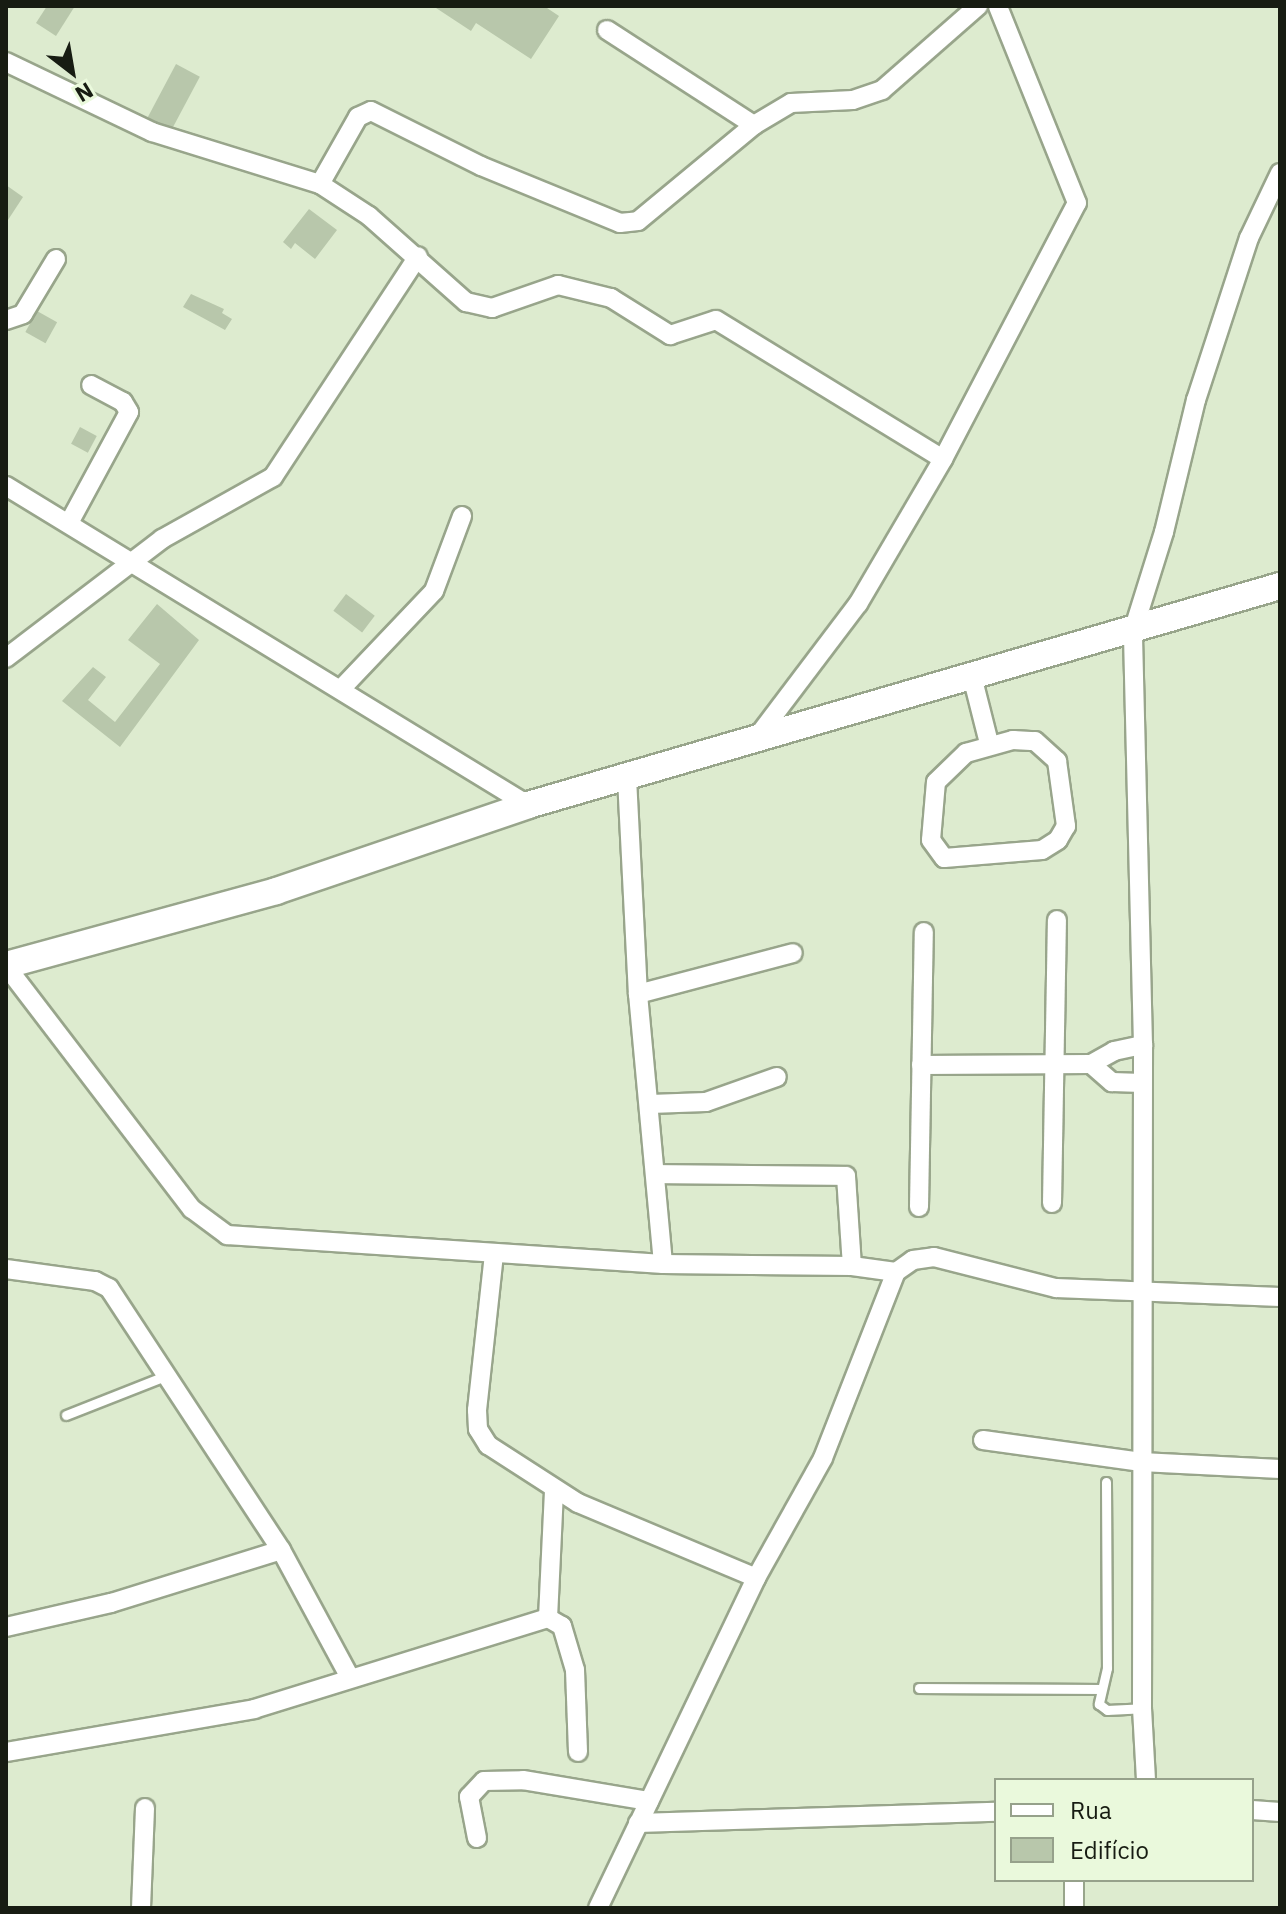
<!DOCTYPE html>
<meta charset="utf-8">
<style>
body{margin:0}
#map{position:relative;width:1286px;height:1914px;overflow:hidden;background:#ddebcf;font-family:"IBM Plex Sans",sans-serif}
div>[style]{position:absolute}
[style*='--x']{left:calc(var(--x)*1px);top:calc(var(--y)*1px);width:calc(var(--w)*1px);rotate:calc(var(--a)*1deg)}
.building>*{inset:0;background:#b8c7ab;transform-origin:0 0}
.roads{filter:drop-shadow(2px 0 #98a58b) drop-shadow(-2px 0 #98a58b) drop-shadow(0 2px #98a58b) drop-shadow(0 -2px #98a58b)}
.service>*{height:9px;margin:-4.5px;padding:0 4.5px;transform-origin:4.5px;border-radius:4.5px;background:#fff}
.minor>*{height:18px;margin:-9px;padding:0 9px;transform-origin:9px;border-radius:9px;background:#fff}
.secondary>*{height:26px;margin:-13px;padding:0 13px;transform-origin:13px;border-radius:13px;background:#fff}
span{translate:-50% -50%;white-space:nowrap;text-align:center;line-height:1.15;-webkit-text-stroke:6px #eaf9dc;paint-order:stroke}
.frame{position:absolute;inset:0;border:8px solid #171c12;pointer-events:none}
.legend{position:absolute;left:994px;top:1778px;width:260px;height:104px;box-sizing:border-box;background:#eaf9dc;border:2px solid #96a18b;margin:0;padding:10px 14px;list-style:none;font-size:24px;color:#171c12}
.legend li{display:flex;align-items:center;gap:16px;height:40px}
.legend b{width:40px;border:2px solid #96a18b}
.north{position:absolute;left:32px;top:32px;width:80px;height:80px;-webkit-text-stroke:6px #eaf9dc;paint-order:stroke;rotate:149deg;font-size:22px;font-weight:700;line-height:32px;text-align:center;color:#171c12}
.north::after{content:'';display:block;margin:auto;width:28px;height:36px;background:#171c12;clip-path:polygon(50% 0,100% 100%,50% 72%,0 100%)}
</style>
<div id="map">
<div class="building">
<div style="clip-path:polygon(47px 6px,75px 6px,56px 36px,36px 23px)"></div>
<div style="clip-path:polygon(433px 6px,544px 6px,559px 16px,531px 59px,476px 23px,471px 31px)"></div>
<div style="left:176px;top:64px;width:27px;height:63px;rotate:28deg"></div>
<div style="clip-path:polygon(6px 185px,23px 197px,6px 223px)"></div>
<div style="clip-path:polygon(309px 209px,337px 230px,315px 259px,295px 243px,291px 249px,283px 242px)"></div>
<div style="clip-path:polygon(191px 294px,224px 309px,222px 313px,232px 319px,225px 330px,183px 307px)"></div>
<div style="left:37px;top:311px;width:23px;height:24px;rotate:29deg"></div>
<div style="left:80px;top:427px;width:19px;height:19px;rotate:28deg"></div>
<div style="left:346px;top:594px;width:36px;height:21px;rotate:37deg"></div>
<div style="clip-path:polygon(157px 604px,199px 640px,120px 747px,62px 701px,93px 667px,106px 677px,88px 700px,115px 722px,160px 664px,128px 640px)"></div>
</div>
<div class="roads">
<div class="service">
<div style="--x:66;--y:1415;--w:106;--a:-21.5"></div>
<div style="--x:1106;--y:1482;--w:186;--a:89.7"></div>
<div style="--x:1107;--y:1668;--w:37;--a:103"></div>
<div style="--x:1099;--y:1704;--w:10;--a:37"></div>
<div style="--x:1107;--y:1710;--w:35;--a:-3"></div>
<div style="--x:919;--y:1688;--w:180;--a:0.3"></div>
</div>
<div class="minor">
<div style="--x:607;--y:30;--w:175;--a:32.9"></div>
<div style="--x:6;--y:62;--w:162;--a:25.6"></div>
<div style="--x:152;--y:132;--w:176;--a:17.2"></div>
<div style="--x:320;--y:184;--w:59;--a:33.1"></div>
<div style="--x:369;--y:216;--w:130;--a:41.6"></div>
<div style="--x:466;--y:302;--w:27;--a:13"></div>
<div style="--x:492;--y:308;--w:70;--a:-19.2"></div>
<div style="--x:558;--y:285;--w:55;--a:13.8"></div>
<div style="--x:611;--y:298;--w:70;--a:32.1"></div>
<div style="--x:670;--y:335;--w:48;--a:-18.1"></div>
<div style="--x:716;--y:320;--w:266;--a:31.5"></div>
<div style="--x:320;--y:184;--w:77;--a:-60.4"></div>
<div style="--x:358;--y:117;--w:14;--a:-25"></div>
<div style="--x:371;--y:111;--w:123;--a:26.6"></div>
<div style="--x:481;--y:166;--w:150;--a:22.3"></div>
<div style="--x:620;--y:223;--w:18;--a:-6"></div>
<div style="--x:638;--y:221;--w:151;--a:-39.6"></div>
<div style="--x:754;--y:125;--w:43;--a:-30.7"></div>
<div style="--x:791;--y:103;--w:62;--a:-2.8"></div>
<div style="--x:853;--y:100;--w:31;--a:-19"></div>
<div style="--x:882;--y:90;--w:128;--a:-41.2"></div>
<div style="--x:6;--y:320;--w:18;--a:-19"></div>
<div style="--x:23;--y:314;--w:64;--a:-59"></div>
<div style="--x:6;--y:486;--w:612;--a:31.43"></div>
<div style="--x:69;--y:523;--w:126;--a:-61.6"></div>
<div style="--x:129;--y:412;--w:12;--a:-121"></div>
<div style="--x:123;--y:402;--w:36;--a:-152"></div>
<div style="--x:6;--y:658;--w:196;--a:-37.3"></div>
<div style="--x:162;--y:539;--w:127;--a:-29.2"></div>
<div style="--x:273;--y:477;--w:264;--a:-56.7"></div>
<div style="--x:971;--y:672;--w:73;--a:75.8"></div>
<div style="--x:341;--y:689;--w:135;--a:-46.5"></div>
<div style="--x:434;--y:591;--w:80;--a:-69.5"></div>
<div style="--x:755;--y:740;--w:171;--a:-52.9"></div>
<div style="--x:858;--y:604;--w:168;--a:-59.6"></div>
<div style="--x:943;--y:459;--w:289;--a:-62.4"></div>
<div style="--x:1077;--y:203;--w:212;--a:-111.9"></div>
<div style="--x:1013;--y:740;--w:22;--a:3"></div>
<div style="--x:1035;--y:741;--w:30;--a:42"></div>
<div style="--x:1057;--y:761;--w:66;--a:82.1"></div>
<div style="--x:1066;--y:826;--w:16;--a:120"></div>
<div style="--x:1058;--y:840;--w:19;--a:148"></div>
<div style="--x:1042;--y:850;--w:98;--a:175.3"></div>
<div style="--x:944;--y:858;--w:22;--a:-126"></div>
<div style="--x:931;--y:840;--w:58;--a:-85.1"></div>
<div style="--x:936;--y:782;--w:42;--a:-44"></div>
<div style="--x:966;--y:753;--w:49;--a:-15.5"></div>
<div style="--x:627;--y:778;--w:216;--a:87.1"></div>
<div style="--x:638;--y:994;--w:271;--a:84.7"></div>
<div style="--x:6;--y:966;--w:306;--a:52.6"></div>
<div style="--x:192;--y:1209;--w:44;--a:36.6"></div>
<div style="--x:227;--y:1235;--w:437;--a:3.8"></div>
<div style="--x:663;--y:1264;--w:189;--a:0.6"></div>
<div style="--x:852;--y:1266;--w:44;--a:7.8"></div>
<div style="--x:638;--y:994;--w:160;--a:-14.8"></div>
<div style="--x:1091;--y:1064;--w:28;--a:41"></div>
<div style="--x:1112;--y:1082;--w:30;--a:2"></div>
<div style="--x:921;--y:1065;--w:170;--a:-0.3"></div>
<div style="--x:1091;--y:1064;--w:26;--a:-29"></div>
<div style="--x:1114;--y:1051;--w:30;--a:-12"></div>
<div style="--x:650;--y:1104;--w:56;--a:-2"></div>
<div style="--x:706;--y:1102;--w:75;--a:-19.4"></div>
<div style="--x:657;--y:1174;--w:189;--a:0.6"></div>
<div style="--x:846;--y:1176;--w:90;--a:86.2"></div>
<div style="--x:1052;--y:1203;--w:283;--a:-89"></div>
<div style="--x:919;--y:1207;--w:275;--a:-89"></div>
<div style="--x:494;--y:1254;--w:157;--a:96.2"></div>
<div style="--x:477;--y:1410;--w:19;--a:87"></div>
<div style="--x:478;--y:1429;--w:19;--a:58"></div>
<div style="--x:488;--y:1445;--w:107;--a:32.8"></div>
<div style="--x:578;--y:1503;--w:193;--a:22.8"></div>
<div style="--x:6;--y:1269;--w:90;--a:7.7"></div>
<div style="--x:95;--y:1281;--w:16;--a:27"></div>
<div style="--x:109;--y:1288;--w:313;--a:56.7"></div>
<div style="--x:281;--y:1550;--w:143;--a:61.6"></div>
<div style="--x:983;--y:1440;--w:160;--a:7.9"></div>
<div style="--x:1141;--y:1462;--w:139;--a:2.9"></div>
<div style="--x:548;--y:1618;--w:128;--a:-87.3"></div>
<div style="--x:6;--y:1627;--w:108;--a:-12.9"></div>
<div style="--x:111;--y:1603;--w:178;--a:-17.3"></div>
<div style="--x:6;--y:1752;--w:252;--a:-9.8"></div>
<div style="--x:254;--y:1709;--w:308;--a:-17.2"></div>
<div style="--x:548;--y:1618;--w:16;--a:30"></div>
<div style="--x:562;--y:1626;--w:46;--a:73.5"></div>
<div style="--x:575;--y:1670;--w:82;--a:87.9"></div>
<div style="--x:1146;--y:1780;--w:72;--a:-93.2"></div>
<div style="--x:1142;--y:1708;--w:663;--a:-89.91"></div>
<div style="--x:1143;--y:1045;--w:414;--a:-91.4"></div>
<div style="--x:1133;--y:631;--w:104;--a:-72.6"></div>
<div style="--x:1164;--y:532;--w:136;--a:-76.4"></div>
<div style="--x:1196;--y:400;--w:170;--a:-71.9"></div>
<div style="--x:1249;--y:238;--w:72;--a:-64.5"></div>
<div style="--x:1252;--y:1810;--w:28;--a:4"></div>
<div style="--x:638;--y:1823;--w:358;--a:-1.8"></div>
<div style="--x:477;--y:1838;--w:42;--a:-101"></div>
<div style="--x:469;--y:1797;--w:22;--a:-47"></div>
<div style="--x:484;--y:1781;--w:39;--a:-1"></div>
<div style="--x:523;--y:1780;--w:128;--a:9.5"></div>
<div style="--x:141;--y:1908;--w:100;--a:-87.7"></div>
<div style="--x:598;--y:1908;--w:366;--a:-64.4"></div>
<div style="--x:756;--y:1578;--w:137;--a:-60.8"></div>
<div style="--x:823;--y:1458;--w:200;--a:-68.6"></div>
<div style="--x:896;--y:1272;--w:21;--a:-35"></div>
<div style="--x:913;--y:1260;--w:21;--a:-8"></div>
<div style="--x:934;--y:1257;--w:126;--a:14.3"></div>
<div style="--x:1056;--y:1288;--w:224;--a:2.3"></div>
<div style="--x:1074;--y:1908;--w:28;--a:-90"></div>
</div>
<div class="secondary">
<div style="--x:6;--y:965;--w:280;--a:-15.3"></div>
<div style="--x:276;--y:891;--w:266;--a:-18.8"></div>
<div style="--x:528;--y:805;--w:783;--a:-16.24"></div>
</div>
</div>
<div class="frame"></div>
<ul class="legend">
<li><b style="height:10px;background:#fff"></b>Rua</li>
<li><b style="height:22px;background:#b8c7ab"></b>Edifício</li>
</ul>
<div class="north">N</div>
</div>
